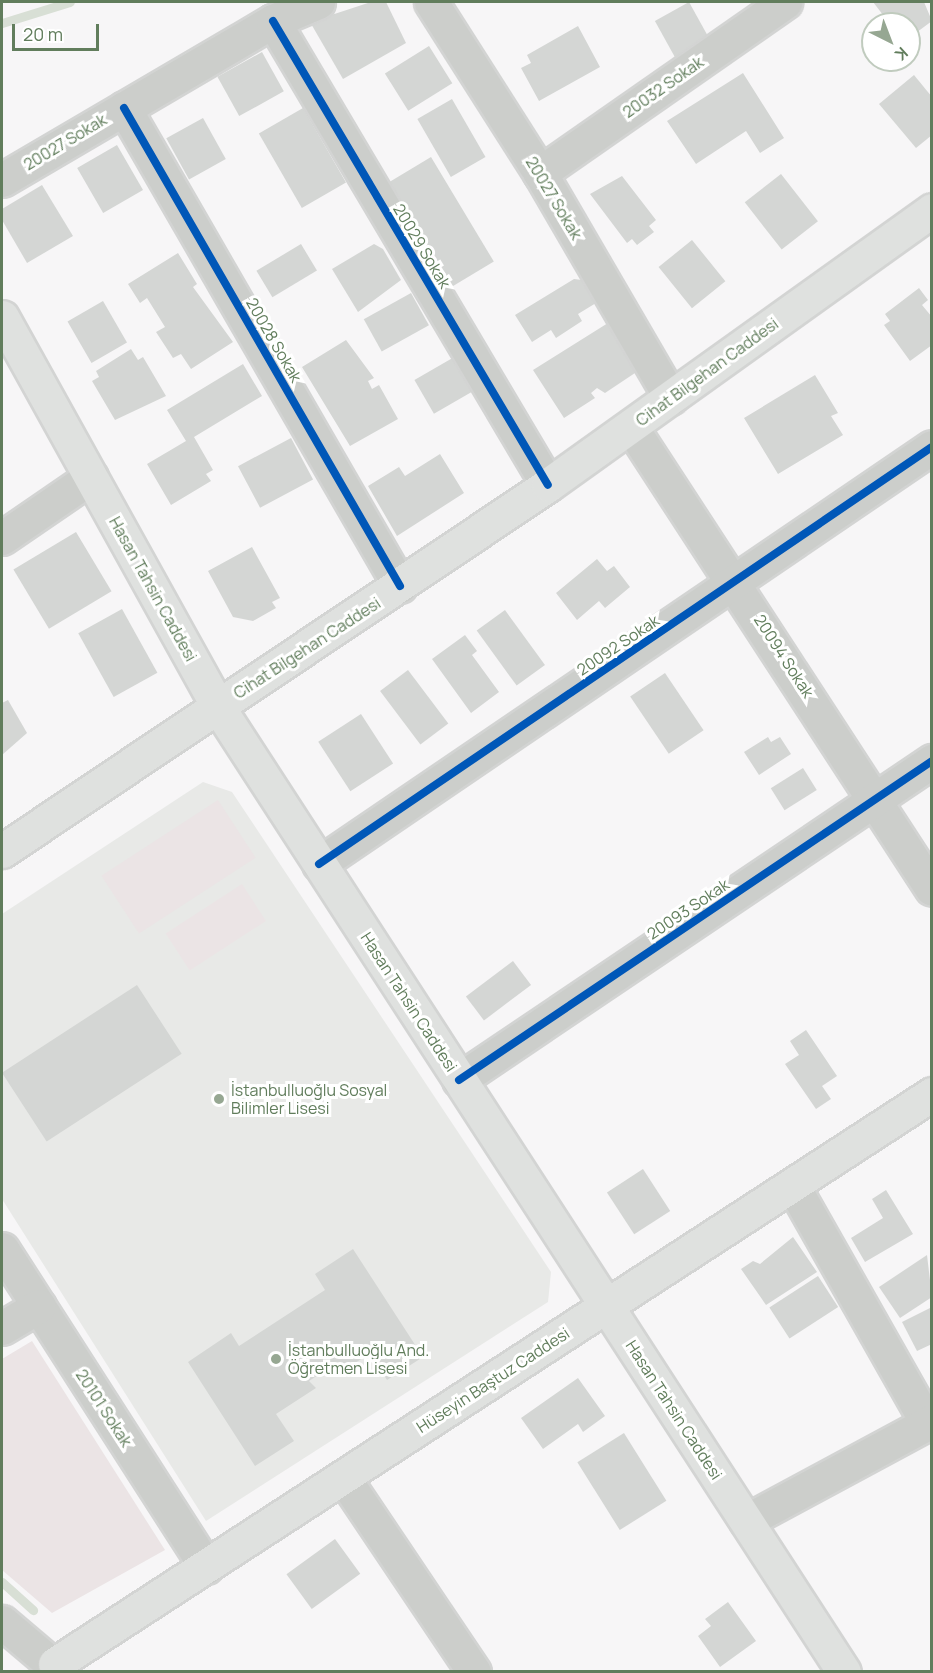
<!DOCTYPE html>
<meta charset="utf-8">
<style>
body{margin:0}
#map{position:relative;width:933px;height:1673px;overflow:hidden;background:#f7f6f7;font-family:Manrope,sans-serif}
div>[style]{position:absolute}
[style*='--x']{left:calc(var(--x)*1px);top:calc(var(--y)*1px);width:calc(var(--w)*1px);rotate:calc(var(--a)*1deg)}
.built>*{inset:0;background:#e8e9e7}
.green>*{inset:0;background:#ebe4e5;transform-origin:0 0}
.stream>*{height:9px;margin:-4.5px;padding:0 4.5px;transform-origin:4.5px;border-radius:4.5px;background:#d8dfd5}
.building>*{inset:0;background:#d4d6d4;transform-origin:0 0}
.roads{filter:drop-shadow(2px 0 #d3d4d3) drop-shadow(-2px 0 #d3d4d3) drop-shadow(0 2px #d3d4d3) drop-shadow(0 -2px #d3d4d3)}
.minor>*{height:33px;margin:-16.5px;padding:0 16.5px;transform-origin:16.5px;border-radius:16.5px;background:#cccecb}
.major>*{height:33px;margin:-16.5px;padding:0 16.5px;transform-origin:16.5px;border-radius:16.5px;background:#dfe1df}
.cycleway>*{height:8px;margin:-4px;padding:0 4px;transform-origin:4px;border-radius:4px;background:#0057b8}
.dots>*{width:16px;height:16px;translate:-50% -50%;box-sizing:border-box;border:3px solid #fff;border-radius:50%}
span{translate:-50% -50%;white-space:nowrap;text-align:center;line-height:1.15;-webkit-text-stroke:6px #fff;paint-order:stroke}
.street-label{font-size:16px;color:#617d5c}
.poi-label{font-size:16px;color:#617d5c}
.left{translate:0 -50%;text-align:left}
.frame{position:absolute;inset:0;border:3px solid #617d5c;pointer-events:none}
.north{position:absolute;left:861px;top:12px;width:60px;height:60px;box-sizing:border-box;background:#fff;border:2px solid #c0cbbe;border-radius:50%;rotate:138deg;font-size:16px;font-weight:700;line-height:24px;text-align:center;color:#617d5c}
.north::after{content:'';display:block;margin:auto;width:21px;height:27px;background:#96a792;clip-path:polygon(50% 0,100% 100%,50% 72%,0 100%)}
.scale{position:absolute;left:12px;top:24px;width:87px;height:27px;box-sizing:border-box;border:3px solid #617d5c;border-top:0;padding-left:8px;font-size:18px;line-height:21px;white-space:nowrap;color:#617d5c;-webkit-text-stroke:4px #fff;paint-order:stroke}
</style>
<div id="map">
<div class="built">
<div style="clip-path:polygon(203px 782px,232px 792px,551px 1272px,548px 1302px,206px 1521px,2px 1199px,2px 914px)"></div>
</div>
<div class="green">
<div style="left:218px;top:800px;width:69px;height:139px;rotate:57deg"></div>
<div style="left:242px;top:884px;width:44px;height:91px;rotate:57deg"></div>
<div style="clip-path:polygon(32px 1341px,165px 1550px,52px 1613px,2px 1570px,2px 1359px)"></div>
</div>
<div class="stream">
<div style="--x:2;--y:23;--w:71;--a:-17.2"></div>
<div style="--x:2;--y:1582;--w:42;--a:42.1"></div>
</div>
<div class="building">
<div style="clip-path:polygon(371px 2px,386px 2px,406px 43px,343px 79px,310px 22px)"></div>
<div style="left:689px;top:2px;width:48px;height:39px;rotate:61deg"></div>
<div style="clip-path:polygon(873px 2px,924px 2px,932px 21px,909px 38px,909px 24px,890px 24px)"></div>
<div style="clip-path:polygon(578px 26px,600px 67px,539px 101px,521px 68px,531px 63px,527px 55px)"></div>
<div style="left:429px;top:46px;width:44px;height:52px;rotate:58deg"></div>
<div style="left:262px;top:52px;width:45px;height:51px;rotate:61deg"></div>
<div style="clip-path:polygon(743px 73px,784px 138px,760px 153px,746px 131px,696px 164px,667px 121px)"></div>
<div style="clip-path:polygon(914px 75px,932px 97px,932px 135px,916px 148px,879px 104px)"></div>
<div style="left:452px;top:99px;width:67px;height:40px;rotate:60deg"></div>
<div style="left:303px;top:108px;width:86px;height:51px;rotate:60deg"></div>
<div style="left:203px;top:118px;width:47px;height:42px;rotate:61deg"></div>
<div style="left:117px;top:145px;width:52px;height:46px;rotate:60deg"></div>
<div style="left:431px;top:157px;width:122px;height:48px;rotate:59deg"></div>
<div style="left:781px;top:174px;width:60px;height:46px;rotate:52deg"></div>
<div style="clip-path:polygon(622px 176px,656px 220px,649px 226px,654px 232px,637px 245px,632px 239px,627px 243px,590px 194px)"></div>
<div style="clip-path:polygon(42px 185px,73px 236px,27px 263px,2px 220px,2px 209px)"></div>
<div style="left:692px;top:240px;width:53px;height:43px;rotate:51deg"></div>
<div style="left:301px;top:244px;width:31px;height:52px;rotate:59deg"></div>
<div style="clip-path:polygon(374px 244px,383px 249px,401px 280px,358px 312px,332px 269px)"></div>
<div style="clip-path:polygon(178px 253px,197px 284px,193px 287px,233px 342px,191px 369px,181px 354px,173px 358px,156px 332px,165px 327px,147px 298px,140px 303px,128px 284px)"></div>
<div style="clip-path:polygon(574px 279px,582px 280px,596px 303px,578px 314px,582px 321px,556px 338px,551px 330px,532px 342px,515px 315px)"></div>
<div style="clip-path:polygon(919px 288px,928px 300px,922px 305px,932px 317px,932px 345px,910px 361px,884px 325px,890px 321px,885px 314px)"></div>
<div style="left:411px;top:293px;width:37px;height:54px;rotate:61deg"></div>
<div style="left:103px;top:301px;width:48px;height:41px;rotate:60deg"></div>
<div style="clip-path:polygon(608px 323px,638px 371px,605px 393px,597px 388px,591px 393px,595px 398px,564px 418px,533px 370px)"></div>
<div style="clip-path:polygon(346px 340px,374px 378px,368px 381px,372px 389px,379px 385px,398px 419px,350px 446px,302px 367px)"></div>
<div style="clip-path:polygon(131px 349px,138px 360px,143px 357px,166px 396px,115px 420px,92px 381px,99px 377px,96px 371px)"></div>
<div style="left:456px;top:356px;width:39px;height:48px;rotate:60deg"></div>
<div style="clip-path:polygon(243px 364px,262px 396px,194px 437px,213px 470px,206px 474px,211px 481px,171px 505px,147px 464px,186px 441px,167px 410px)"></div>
<div style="clip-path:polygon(815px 375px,838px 413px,831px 416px,843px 435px,778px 474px,744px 418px)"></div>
<div style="left:291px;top:438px;width:47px;height:60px;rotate:62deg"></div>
<div style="clip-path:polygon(440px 454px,464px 493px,397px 536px,368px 486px,399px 467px,405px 476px)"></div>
<div style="left:76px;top:532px;width:69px;height:73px;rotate:59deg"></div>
<div style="clip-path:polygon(252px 547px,280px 598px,272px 602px,276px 608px,253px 621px,233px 617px,208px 571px)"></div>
<div style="clip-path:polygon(597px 559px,607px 571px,614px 566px,630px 587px,605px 608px,599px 601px,577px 620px,556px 593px)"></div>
<div style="left:122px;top:609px;width:73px;height:50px;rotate:61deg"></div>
<div style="left:505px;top:610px;width:68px;height:35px;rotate:54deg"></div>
<div style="clip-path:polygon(465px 635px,477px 651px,472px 655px,499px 692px,471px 713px,432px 659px)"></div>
<div style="left:408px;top:670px;width:67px;height:35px;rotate:53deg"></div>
<div style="left:665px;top:673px;width:69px;height:42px;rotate:56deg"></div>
<div style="clip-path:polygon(8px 700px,27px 733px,2px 755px,2px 703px)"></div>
<div style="left:361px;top:714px;width:59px;height:51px;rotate:57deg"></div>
<div style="clip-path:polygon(768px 737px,771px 742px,780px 737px,791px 754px,759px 775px,744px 752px)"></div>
<div style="left:803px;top:768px;width:26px;height:38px;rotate:58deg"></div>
<div style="left:513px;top:961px;width:30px;height:59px;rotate:53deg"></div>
<div style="left:137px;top:985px;width:82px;height:161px;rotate:57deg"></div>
<div style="clip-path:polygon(806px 1030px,837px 1076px,822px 1086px,831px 1099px,816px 1109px,785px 1064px,799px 1055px,790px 1041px)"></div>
<div style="left:643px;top:1169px;width:50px;height:43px;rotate:57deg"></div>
<div style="clip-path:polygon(886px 1190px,913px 1234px,865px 1262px,851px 1238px,883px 1218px,872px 1199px)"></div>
<div style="clip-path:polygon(793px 1237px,817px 1272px,766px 1305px,741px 1269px,753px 1261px,760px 1264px)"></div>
<div style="clip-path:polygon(353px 1249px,423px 1357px,387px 1380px,370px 1353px,336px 1376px,330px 1367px,309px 1381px,316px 1388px,276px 1414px,294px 1441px,255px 1466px,188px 1362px,231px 1333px,239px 1346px,325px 1290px,315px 1274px)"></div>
<div style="clip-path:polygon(927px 1255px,932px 1297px,900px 1318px,879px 1287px)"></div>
<div style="left:818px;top:1276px;width:37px;height:58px;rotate:57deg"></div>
<div style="clip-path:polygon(932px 1307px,932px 1344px,917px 1351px,902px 1322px)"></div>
<div style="clip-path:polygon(578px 1378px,605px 1416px,583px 1432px,578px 1424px,543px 1449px,521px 1418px)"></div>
<div style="left:624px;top:1433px;width:80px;height:55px;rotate:58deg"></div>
<div style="left:335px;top:1539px;width:43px;height:60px;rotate:54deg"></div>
<div style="clip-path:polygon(728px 1602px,756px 1641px,720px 1667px,698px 1636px,711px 1626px,705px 1619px)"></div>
</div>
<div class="roads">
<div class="minor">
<div style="--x:431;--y:2;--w:203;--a:57.5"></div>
<div style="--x:540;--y:173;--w:260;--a:59.8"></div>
<div style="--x:273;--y:21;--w:539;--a:59.35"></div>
<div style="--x:124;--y:108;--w:552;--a:60"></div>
<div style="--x:540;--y:173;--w:299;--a:-34.9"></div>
<div style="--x:2;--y:180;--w:314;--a:-30.4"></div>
<div style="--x:273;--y:21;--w:49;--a:-22.9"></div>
<div style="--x:631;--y:427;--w:551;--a:56.92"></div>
<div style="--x:2;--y:538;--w:108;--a:-34.4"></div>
<div style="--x:319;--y:864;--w:741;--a:-34.23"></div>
<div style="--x:459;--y:1080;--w:571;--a:-34"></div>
<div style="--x:793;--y:1186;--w:272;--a:60.5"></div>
<div style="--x:2;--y:1249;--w:378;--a:57.3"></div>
<div style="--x:2;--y:1328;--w:43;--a:-30.7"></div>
<div style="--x:343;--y:1477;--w:235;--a:56.1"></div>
<div style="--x:746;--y:1521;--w:211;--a:-28.3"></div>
<div style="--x:2;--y:1622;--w:77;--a:40.3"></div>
</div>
<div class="major">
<div style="--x:2;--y:317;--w:446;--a:61"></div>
<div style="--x:218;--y:707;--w:1150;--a:57.03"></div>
<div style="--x:2;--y:851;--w:657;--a:-33.84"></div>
<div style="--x:548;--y:485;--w:472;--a:-35.6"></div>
<div style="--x:55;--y:1664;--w:1046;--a:-33.02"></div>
</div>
</div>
<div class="cycleway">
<div style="--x:273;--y:21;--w:539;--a:59.35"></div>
<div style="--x:124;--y:108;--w:552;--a:60"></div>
<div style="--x:319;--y:864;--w:741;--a:-34.23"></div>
<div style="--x:459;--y:1080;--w:571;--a:-34"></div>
</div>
<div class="dots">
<div style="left:219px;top:1099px;background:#96a792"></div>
<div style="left:276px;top:1359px;background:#96a792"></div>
</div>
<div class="street-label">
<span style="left:663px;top:87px;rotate:-35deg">20032 Sokak</span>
<span style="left:65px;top:142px;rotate:-31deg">20027 Sokak</span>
<span style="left:554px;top:198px;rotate:59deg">20027 Sokak</span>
<span style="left:422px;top:246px;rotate:59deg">20029 Sokak</span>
<span style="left:274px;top:340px;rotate:60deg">20028 Sokak</span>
<span style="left:707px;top:372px;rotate:-36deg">Cihat Bilgehan Caddesi</span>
<span style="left:153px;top:589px;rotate:61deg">Hasan Tahsin Caddesi</span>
<span style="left:618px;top:645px;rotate:-34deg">20092 Sokak</span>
<span style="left:307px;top:648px;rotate:-33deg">Cihat Bilgehan Caddesi</span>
<span style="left:784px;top:656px;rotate:57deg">20094 Sokak</span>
<span style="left:688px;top:909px;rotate:-34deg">20093 Sokak</span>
<span style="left:409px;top:1002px;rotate:57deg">Hasan Tahsin Caddesi</span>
<span style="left:493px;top:1380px;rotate:-33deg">Hüseyin Baştuz Caddesi</span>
<span style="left:104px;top:1408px;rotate:57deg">20101 Sokak</span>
<span style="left:674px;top:1410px;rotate:57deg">Hasan Tahsin Caddesi</span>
</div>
<div class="poi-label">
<span class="left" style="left:231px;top:1099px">İstanbulluoğlu Sosyal<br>Bilimler Lisesi</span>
<span class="left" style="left:288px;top:1359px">İstanbulluoğlu And.<br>Öğretmen Lisesi</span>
</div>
<div class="frame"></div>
<div class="north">K</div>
<div class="scale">20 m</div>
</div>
